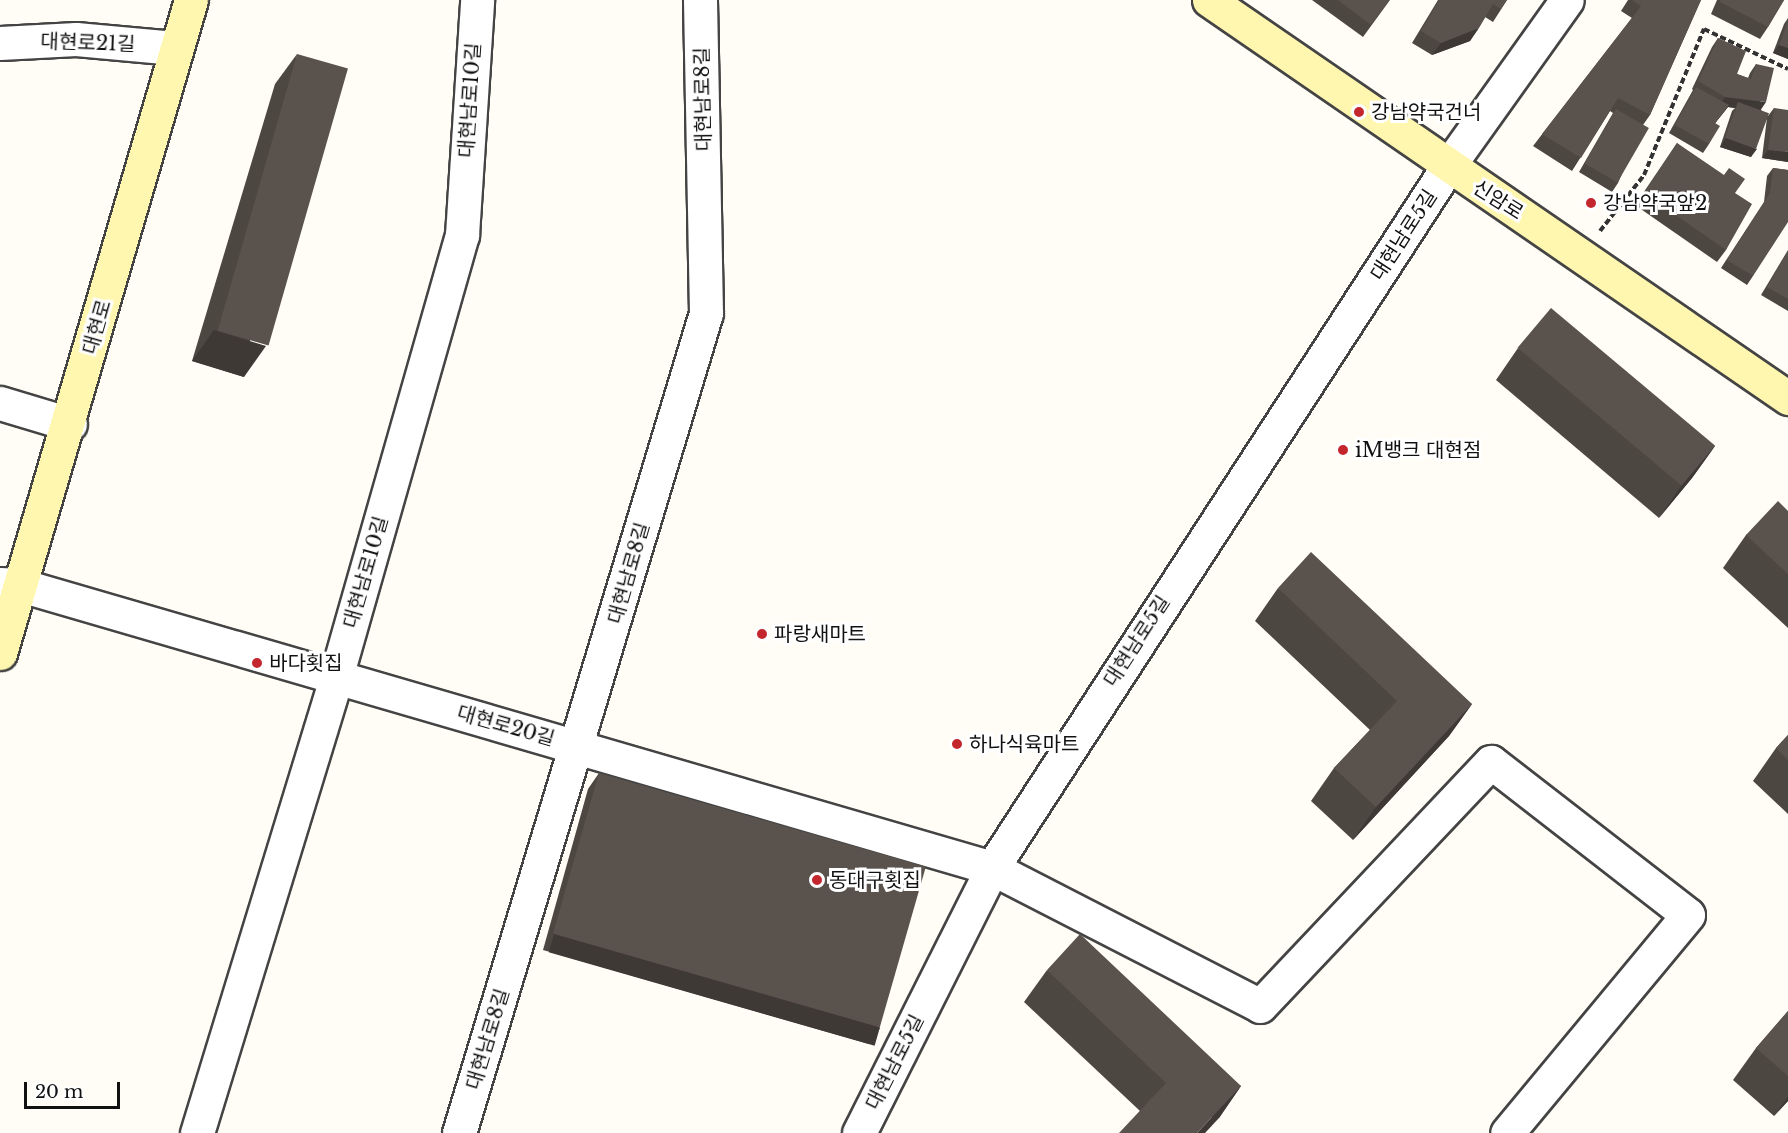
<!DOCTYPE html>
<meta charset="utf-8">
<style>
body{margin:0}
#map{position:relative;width:1788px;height:1133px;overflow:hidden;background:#fffdf5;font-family:"Libre Baskerville","Noto Sans KR",serif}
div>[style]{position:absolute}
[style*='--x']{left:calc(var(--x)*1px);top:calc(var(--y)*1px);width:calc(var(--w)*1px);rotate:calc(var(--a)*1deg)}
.path>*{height:4px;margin-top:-2px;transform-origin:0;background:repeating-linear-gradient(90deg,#333 0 6px,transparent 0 9px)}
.roads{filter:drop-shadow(2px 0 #444) drop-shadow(-2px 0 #444) drop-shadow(0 2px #444) drop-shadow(0 -2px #444)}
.street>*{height:33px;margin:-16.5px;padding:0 16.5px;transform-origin:16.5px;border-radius:16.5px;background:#fff}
.secondary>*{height:33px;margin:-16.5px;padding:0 16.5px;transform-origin:16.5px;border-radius:16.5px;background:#fff6b0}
.wall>*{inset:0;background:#4d4742}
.shaded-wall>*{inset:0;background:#3f3936;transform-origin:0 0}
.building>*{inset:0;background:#5a524d;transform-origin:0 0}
.dots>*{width:16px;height:16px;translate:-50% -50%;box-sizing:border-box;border:3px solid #fff;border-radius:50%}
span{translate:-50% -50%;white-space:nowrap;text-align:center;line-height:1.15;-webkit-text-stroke:6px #fff;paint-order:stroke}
.street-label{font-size:20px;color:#111}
.poi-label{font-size:20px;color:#111}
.left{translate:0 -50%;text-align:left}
.scale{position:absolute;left:24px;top:1082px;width:96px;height:27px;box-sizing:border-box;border:3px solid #111;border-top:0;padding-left:8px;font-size:18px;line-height:21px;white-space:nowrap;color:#111;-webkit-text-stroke:4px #fff;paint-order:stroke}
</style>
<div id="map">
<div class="path">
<div style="--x:1600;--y:231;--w:71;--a:-51.8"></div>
<div style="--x:1644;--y:175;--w:158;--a:-67.7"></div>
<div style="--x:1704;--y:29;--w:93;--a:25.5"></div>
</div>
<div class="roads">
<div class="street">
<div style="--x:0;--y:43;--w:76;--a:-3"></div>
<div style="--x:76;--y:39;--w:99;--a:5.2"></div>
<div style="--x:0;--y:403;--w:73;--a:16.7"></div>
<div style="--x:0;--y:584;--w:20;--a:3"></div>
<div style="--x:20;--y:585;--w:1012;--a:16.23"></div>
<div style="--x:992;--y:868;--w:301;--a:27.2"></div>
<div style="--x:1260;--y:1006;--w:336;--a:-46.6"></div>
<div style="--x:1491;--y:762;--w:249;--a:37.8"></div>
<div style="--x:1688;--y:915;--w:283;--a:129.7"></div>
<div style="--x:197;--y:1133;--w:477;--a:-73"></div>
<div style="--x:336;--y:677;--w:460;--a:-74.1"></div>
<div style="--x:462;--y:235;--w:235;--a:-86.3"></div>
<div style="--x:459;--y:1133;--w:856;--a:-73.24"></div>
<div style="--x:706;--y:313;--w:313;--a:-91.1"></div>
<div style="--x:859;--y:1133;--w:297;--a:-63.3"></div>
<div style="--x:992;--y:868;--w:835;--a:-56.98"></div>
<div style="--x:1447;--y:168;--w:206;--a:-54.5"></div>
</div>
<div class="secondary">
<div style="--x:1209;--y:0;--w:703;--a:34.5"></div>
<div style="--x:0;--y:653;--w:680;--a:-73.7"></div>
</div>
</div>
<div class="wall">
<div style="clip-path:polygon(1312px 0,1390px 0,1363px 37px)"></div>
<div style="clip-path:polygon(1438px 0,1507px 0,1493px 22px,1485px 17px,1470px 41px,1432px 55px,1412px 43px)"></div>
<div style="clip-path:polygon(1628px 0,1701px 0,1650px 115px,1643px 125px,1618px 183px,1612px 192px,1579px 172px,1613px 113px,1610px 111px,1572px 171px,1533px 146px,1632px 18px,1621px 11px)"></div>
<div style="clip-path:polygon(1717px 0,1784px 0,1768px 27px,1760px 39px,1711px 14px)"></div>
<div style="clip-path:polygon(1788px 18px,1788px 59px,1773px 53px,1784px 24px)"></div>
<div style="clip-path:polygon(1718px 38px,1737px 74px,1748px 78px,1750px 73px,1756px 64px,1761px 110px,1768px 116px,1774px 108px,1788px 162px,1762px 158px,1767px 118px,1751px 157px,1720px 147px,1732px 111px,1735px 108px,1728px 107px,1715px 123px,1709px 144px,1703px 153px,1669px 133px,1693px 90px,1692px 89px,1712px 47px)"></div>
<div style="clip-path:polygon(297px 54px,244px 377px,192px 361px,275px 84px)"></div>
<div style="clip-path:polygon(1677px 143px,1735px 193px,1726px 250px,1717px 262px,1635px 205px)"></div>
<div style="clip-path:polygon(1773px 168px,1788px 170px,1753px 276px,1747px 285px,1721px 268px,1764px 202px,1767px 176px)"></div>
<div style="clip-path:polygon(1788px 250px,1788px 311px,1761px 295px)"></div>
<div style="clip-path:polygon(1518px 348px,1715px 446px,1692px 478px,1659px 518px,1496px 380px)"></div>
<div style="clip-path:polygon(1788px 511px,1788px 628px,1723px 568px,1746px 535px)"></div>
<div style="clip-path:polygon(1278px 588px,1472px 704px,1449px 736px,1353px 840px,1311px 801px,1334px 768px,1370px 730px,1255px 621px)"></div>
<div style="clip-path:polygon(1788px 735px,1788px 814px,1753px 781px,1776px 748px)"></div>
<div style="clip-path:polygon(599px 773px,880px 1028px,869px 1044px,543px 950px,588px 789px)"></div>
<div style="clip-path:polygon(1047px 970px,1241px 1086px,1219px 1118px,1140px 1111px,1024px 1002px)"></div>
<div style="clip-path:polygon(1788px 1011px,1788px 1101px,1774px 1116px,1733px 1080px,1756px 1048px)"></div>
</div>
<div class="shaded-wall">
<div style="clip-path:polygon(1479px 28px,1470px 41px,1432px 55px,1441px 43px)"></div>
<div style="clip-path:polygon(1779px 45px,1788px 48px,1788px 59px,1773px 53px)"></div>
<div style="clip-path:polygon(1725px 97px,1766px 102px,1760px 111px,1738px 102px,1735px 108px,1728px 107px,1709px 131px,1719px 106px)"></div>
<div style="clip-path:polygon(1726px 138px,1757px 149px,1751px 157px,1720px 147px)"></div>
<div style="clip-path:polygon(1768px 150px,1788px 152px,1788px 162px,1762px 158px)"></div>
<div style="clip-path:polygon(214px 330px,266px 346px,244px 377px,192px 361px)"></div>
<div style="clip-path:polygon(1715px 446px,1692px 478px,1659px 518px,1682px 485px)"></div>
<div style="clip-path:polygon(1472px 704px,1449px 736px,1353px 840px,1376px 807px)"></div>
<div style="left:554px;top:934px;width:339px;height:19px;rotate:16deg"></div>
<div style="clip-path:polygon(1241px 1086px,1219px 1118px,1205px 1133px,1197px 1133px)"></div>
<div style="clip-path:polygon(1788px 1097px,1788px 1101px,1774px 1116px)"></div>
</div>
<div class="building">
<div style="clip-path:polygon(1338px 0,1389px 0,1371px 25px)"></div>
<div style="clip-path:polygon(1439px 0,1507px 0,1501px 9px,1493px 4px,1479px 28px,1441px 43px,1421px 31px)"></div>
<div style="clip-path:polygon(1632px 0,1701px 0,1650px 115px,1618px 98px,1581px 158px,1542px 134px,1641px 6px)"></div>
<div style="clip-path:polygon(1720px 0,1784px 0,1768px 27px,1720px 2px)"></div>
<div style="clip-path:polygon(1788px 21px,1788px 48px,1779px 45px)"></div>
<div style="clip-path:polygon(1718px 38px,1746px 51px,1737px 74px,1751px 79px,1756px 64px,1774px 68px,1766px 102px,1725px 97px,1698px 81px)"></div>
<div style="left:297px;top:54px;width:53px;height:288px;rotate:16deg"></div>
<div style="clip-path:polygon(1696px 87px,1729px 105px,1715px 123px,1720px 126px,1709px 144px,1675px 125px)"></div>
<div style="left:1738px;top:102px;width:33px;height:38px;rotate:20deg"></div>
<div style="clip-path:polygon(1774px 108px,1788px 110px,1788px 152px,1768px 150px)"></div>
<div style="left:1616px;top:109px;width:38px;height:63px;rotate:30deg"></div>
<div style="clip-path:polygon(1677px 143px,1724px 175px,1729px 168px,1745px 179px,1735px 193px,1752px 204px,1726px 250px,1644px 193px)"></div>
<div style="clip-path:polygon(1773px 168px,1788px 170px,1788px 222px,1753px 276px,1727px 260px,1770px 193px)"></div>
<div style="clip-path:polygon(1788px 251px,1788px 299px,1767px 287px)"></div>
<div style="left:1551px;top:308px;width:214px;height:52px;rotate:40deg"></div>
<div style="clip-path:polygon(1778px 501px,1788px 511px,1788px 574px,1746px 535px)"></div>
<div style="clip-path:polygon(1311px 552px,1472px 704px,1376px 807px,1334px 768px,1397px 701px,1278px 588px)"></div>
<div style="clip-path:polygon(1788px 735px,1788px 760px,1776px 748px)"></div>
<div style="left:599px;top:773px;width:340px;height:167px;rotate:16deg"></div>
<div style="clip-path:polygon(1080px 934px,1241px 1086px,1197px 1133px,1119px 1133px,1166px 1083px,1047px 970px)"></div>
<div style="clip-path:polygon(1788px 1011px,1788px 1076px,1756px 1048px)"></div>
</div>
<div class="dots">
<div style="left:1359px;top:112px;background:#c4262e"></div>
<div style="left:1591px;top:203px;background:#c4262e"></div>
<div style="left:1343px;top:450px;background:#c4262e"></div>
<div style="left:762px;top:634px;background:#c4262e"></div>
<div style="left:257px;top:663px;background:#c4262e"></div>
<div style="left:957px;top:744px;background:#c4262e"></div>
<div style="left:817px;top:880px;background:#c4262e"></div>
</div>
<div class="street-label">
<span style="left:88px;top:43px;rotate:2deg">대현로21길</span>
<span style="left:703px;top:99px;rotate:-91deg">대현남로8길</span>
<span style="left:470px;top:100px;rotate:-86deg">대현남로10길</span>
<span style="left:1498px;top:200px;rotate:32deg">신암로</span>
<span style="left:1404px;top:235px;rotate:-57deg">대현남로5길</span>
<span style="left:97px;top:327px;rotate:-74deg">대현로</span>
<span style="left:366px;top:572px;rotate:-74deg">대현남로10길</span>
<span style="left:629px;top:573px;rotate:-74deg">대현남로8길</span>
<span style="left:1137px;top:641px;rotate:-57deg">대현남로5길</span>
<span style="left:506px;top:726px;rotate:16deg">대현로20길</span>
<span style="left:488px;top:1039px;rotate:-73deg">대현남로8길</span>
<span style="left:895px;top:1062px;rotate:-63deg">대현남로5길</span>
</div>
<div class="poi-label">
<span class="left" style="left:1371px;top:112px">강남약국건너</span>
<span class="left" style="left:1603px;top:203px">강남약국앞2</span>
<span class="left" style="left:1355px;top:450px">iM뱅크 대현점</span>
<span class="left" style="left:774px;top:634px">파랑새마트</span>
<span class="left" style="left:269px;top:663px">바다횟집</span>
<span class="left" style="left:969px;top:744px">하나식육마트</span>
<span class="left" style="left:829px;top:880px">동대구횟집</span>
</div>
<div class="scale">20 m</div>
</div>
